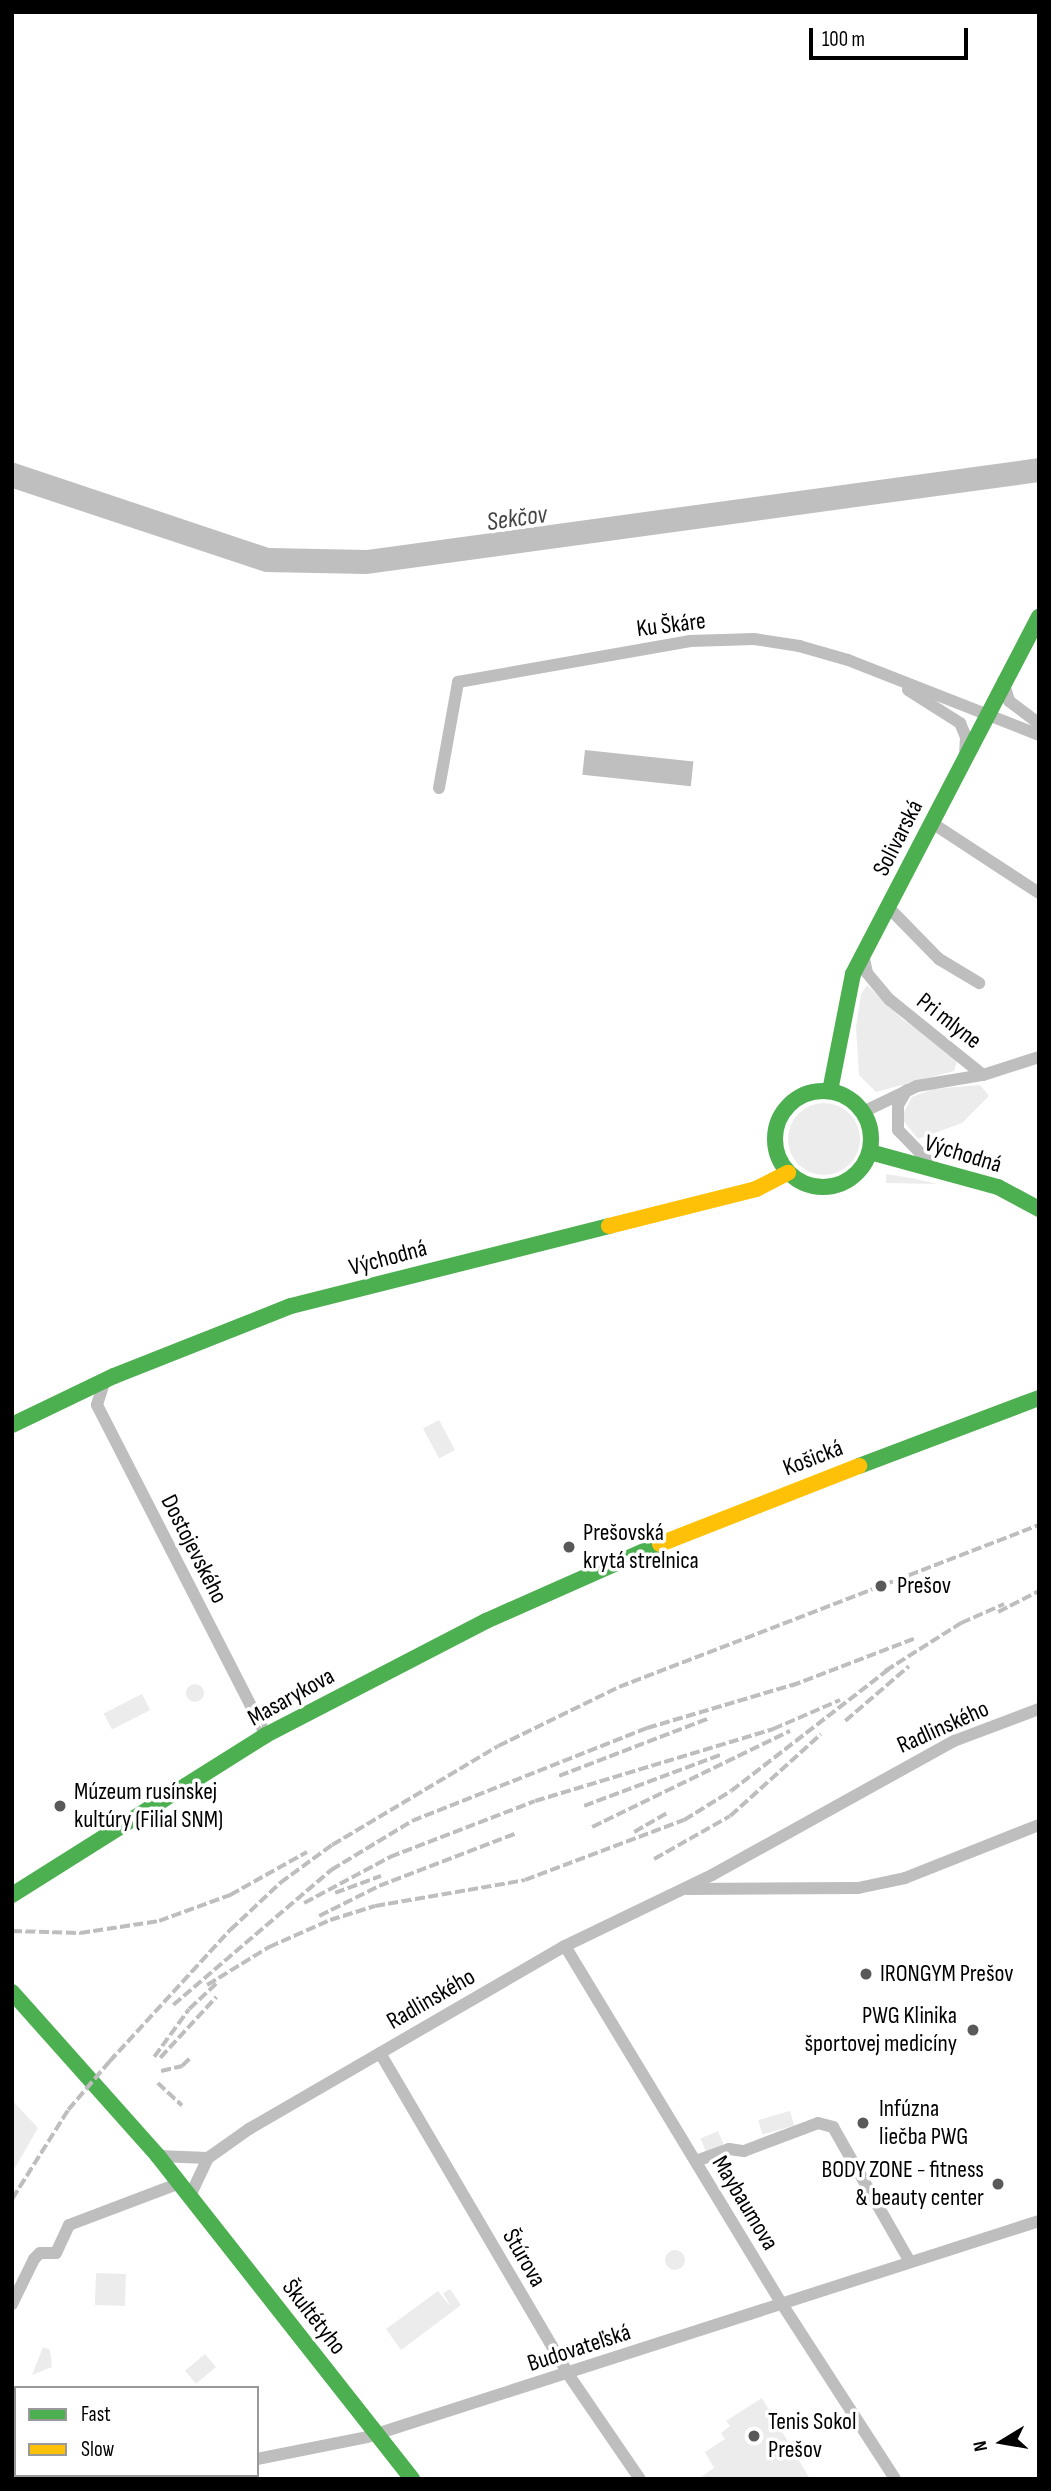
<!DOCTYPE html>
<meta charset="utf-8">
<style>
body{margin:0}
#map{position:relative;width:1051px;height:2491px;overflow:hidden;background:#fff;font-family:"Sofia Sans Condensed",sans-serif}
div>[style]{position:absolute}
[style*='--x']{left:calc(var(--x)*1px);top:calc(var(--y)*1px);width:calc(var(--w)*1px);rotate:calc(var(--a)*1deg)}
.green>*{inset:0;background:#ececec;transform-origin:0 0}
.round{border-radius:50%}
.water>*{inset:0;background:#bfbfbf;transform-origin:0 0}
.street>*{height:12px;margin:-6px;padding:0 6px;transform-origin:6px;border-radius:6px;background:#bebebe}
.fast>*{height:16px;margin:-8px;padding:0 8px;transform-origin:8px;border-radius:8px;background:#4caf50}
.fast>.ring{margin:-8px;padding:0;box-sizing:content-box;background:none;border:16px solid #4caf50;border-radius:50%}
.slow>*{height:16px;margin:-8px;padding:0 8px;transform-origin:8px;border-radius:8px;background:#ffc107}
.rail>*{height:3.5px;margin-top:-1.75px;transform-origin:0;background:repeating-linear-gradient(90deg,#bebebe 0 10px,transparent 0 13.5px)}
.dots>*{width:19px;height:19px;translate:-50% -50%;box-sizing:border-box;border:4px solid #fff;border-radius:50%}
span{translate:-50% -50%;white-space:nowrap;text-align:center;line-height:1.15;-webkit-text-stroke:7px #fff;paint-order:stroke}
.street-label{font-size:24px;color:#000}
.poi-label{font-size:24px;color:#000}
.left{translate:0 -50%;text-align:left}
.right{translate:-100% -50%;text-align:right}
.water-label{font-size:26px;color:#444;font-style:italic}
.frame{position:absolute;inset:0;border:14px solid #000;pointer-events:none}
.legend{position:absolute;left:14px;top:2386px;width:245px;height:91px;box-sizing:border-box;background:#fff;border:2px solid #999;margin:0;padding:9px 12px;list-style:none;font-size:21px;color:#000}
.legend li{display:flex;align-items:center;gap:14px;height:35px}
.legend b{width:35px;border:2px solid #999}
.north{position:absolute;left:967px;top:2407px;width:70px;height:70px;-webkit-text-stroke:5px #fff;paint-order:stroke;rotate:259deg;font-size:19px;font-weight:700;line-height:28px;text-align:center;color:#000}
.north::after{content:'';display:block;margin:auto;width:24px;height:32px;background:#000;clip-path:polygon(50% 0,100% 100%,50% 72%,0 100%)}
.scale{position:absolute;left:809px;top:28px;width:159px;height:32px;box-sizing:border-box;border:4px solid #000;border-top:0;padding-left:9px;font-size:21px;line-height:24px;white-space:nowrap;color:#000;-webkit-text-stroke:5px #fff;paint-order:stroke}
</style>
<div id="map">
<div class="green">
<div style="clip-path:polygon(867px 985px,902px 1019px,949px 1051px,957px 1061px,954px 1071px,876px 1092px,859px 1075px,856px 1027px,861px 994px)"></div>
<div style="clip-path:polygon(980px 1085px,989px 1096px,962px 1123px,918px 1139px,901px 1118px,912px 1097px,933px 1089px)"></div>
<div class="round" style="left:788px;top:1103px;width:72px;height:72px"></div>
<div style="clip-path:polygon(886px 1174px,911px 1178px,937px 1184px,886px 1183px)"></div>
<div style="left:439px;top:1420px;width:34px;height:18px;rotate:62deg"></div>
<div class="round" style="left:186px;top:1684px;width:18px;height:18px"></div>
<div style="left:142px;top:1694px;width:18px;height:43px;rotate:63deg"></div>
<div style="clip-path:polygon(12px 2100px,38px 2128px,12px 2173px)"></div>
<div style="left:790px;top:2111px;width:15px;height:33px;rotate:74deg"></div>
<div style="left:718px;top:2131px;width:15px;height:19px;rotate:67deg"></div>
<div class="round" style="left:665px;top:2250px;width:20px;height:20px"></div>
<div style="left:96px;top:2273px;width:30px;height:32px;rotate:2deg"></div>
<div style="clip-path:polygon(450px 2289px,461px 2305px,401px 2350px,386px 2329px,438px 2291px,451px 2307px,443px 2293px)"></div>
<div style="clip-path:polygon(43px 2347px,50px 2350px,52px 2367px,32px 2375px)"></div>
<div style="left:205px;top:2354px;width:17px;height:26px;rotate:50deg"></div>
<div style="clip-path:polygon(762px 2398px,810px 2479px,698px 2479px,714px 2468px,705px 2452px,725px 2439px,721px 2433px,730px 2426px,726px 2421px)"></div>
</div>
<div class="water">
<div style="clip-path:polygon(1039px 458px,1039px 482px,367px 574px,265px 572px,12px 488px,12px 462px,269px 548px,367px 550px)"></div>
<div style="left:585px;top:750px;width:109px;height:25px;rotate:6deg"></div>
</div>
<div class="street">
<div style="--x:1003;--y:681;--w:21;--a:73"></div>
<div style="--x:1009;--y:701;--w:38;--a:37"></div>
<div style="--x:908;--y:690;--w:62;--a:32.4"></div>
<div style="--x:960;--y:723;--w:15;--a:67"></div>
<div style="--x:966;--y:737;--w:17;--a:93"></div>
<div style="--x:439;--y:788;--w:108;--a:-79.8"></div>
<div style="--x:458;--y:682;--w:236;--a:-10"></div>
<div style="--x:690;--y:641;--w:64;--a:-1.8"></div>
<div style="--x:754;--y:639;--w:46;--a:8.8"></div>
<div style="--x:799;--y:646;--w:51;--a:15.9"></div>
<div style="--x:848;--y:660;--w:205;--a:21.4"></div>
<div style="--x:932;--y:823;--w:128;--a:33.2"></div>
<div style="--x:888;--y:907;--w:73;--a:45.6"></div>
<div style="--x:939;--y:959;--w:47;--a:31"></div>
<div style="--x:863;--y:954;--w:19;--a:78"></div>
<div style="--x:867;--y:973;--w:35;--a:50"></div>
<div style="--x:890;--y:1000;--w:119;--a:38.9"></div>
<div style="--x:907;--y:1090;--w:17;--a:121"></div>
<div style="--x:898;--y:1105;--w:25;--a:90"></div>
<div style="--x:898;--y:1130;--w:50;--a:45.8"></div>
<div style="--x:863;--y:1112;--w:60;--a:-25.7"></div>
<div style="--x:917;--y:1086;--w:67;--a:-9.5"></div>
<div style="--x:983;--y:1075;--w:59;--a:-17.8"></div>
<div style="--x:105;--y:1380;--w:26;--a:108"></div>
<div style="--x:97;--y:1405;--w:371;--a:62.9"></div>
<div style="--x:687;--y:1889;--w:171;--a:-0.3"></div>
<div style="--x:858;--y:1888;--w:48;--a:-12"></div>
<div style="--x:905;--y:1878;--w:144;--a:-21.6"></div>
<div style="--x:565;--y:1946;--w:419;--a:58.8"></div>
<div style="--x:782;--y:2304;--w:208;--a:57.1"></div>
<div style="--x:380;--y:2053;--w:372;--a:59.6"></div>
<div style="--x:568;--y:2374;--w:127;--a:55.6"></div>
<div style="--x:158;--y:2156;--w:50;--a:2.3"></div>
<div style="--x:696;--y:2161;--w:35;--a:-20"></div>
<div style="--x:729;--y:2149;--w:15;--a:8"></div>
<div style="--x:744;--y:2151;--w:79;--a:-20.7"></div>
<div style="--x:818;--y:2123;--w:16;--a:15"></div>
<div style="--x:833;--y:2127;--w:155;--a:60.3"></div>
<div style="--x:190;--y:2196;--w:42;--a:-64.7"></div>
<div style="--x:208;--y:2158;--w:50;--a:-35.3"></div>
<div style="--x:249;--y:2129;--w:365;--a:-30.1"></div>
<div style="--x:565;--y:1946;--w:163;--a:-25.8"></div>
<div style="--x:712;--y:1875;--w:277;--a:-29"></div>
<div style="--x:954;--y:1741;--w:91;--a:-20.6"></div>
<div style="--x:12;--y:2304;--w:50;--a:-63.9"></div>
<div style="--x:34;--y:2259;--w:8;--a:-45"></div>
<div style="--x:40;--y:2253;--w:16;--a:0"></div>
<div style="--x:56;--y:2253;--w:31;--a:-65"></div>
<div style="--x:69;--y:2225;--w:119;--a:-20.7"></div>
<div style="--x:257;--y:2459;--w:112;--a:-11.3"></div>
<div style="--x:367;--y:2437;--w:706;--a:-17.82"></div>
<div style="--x:140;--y:2479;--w:21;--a:-11"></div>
</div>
<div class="fast">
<div class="ring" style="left:775px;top:1091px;width:80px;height:80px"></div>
<div style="--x:830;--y:1091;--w:119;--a:-78.9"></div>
<div style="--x:853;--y:974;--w:403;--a:-62.5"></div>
<div style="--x:870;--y:1152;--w:133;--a:15.3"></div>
<div style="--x:998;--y:1187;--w:47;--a:28.2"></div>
<div style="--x:12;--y:1425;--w:113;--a:-25.7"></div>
<div style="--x:114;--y:1376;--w:190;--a:-21.6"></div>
<div style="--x:291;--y:1306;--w:328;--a:-14.1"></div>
<div style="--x:859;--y:1466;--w:192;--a:-20.7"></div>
<div style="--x:12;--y:1895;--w:300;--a:-32.2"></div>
<div style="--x:266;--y:1735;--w:248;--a:-27.4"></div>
<div style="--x:486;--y:1621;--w:190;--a:-23.9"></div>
<div style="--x:12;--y:1992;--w:220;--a:48.3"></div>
<div style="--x:158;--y:2156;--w:411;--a:51.8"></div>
</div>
<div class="slow">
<div style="--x:609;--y:1226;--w:152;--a:-14.1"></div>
<div style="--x:756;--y:1189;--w:36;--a:-27"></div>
<div style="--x:660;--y:1544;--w:214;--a:-21.4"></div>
</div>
<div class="rail">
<div style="--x:998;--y:1612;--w:46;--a:-27.1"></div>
<div style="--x:885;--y:1671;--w:90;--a:-32.3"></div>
<div style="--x:961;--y:1623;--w:47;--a:-23.8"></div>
<div style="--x:791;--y:1686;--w:134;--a:-21"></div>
<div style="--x:845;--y:1721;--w:84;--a:-40.7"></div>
<div style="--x:559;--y:1776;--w:161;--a:-21.1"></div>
<div style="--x:584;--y:1806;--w:147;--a:-20.6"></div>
<div style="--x:592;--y:1827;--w:220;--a:-25.9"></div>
<div style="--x:634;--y:1832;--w:38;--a:-30"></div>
<div style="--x:654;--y:1859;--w:87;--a:-29.5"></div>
<div style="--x:730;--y:1816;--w:122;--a:-42"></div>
<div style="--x:335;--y:1893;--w:49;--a:-20.3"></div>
<div style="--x:304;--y:1903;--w:98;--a:-28.1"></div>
<div style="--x:390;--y:1857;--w:155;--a:-21.1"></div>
<div style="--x:535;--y:1801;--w:249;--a:-16.8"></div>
<div style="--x:773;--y:1729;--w:73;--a:-23.4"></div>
<div style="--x:319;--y:1916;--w:67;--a:-26.6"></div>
<div style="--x:379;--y:1886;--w:148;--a:-21"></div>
<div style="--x:12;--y:1931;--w:68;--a:1.7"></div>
<div style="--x:80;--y:1933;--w:80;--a:-8.6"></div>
<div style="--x:159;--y:1921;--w:76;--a:-20.1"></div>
<div style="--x:230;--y:1895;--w:88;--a:-29.2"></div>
<div style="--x:207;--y:1985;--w:73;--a:-31.5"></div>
<div style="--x:269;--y:1947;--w:67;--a:-23.9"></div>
<div style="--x:330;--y:1920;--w:47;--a:-17.3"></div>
<div style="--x:375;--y:1906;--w:152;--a:-9.8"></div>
<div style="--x:525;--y:1880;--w:170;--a:-20.7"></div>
<div style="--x:684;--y:1820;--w:55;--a:-31.7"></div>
<div style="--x:731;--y:1791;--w:205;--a:-37.7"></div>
<div style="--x:173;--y:2005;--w:208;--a:-40.5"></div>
<div style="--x:331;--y:1870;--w:95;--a:-31.2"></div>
<div style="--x:412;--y:1821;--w:253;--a:-21.6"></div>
<div style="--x:647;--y:1728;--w:159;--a:-16.5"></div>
<div style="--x:154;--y:2057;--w:59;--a:-53.9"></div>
<div style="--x:189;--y:2009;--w:40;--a:-43"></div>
<div style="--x:160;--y:2058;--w:83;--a:-47.4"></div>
<div style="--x:109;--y:2062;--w:179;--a:-47.5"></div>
<div style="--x:230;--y:1930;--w:69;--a:-43.2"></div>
<div style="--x:280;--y:1883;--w:64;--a:-36.2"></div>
<div style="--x:332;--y:1845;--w:193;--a:-30.8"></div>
<div style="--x:498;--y:1746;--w:135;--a:-26"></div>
<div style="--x:619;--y:1687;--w:450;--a:-21.1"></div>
<div style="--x:161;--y:2071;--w:22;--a:-13"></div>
<div style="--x:182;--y:2066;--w:13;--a:-45"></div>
<div style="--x:158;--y:2083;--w:33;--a:43"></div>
<div style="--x:12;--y:2199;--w:105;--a:-57.8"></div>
<div style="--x:68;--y:2110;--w:72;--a:-49.5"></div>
</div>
<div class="dots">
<div style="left:569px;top:1547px;background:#595959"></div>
<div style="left:881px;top:1586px;background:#595959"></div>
<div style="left:60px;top:1806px;background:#595959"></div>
<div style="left:866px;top:1974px;background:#595959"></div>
<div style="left:973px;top:2030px;background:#595959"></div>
<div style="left:863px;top:2123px;background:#595959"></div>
<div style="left:998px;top:2184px;background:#595959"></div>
<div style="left:754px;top:2436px;background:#595959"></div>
</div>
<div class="street-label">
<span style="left:671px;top:625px;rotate:-7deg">Ku Škáre</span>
<span style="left:898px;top:838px;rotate:-63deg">Solivarská</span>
<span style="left:949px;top:1021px;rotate:38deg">Pri mlyne</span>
<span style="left:963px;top:1154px;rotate:17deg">Východná</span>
<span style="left:388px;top:1258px;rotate:-15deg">Východná</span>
<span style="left:813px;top:1458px;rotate:-21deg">Košická</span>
<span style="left:194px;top:1549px;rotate:63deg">Dostojevského</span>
<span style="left:291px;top:1697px;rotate:-29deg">Masarykova</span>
<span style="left:943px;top:1727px;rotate:-24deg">Radlinského</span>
<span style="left:431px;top:1999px;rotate:-30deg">Radlinského</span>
<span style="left:745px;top:2203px;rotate:59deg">Maybaumova</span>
<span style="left:524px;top:2258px;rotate:60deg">Štúrova</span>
<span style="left:314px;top:2317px;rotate:52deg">Škultétyho</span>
<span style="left:579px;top:2348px;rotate:-18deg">Budovateľská</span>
</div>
<div class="poi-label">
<span class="left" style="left:583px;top:1547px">Prešovská<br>krytá strelnica</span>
<span class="left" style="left:897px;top:1586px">Prešov</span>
<span class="left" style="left:74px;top:1806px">Múzeum rusínskej<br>kultúry (Filial SNM)</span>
<span class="left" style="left:880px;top:1974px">IRONGYM Prešov</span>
<span class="right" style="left:957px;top:2030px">PWG Klinika<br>športovej medicíny</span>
<span class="left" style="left:879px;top:2123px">Infúzna<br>liečba PWG</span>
<span class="right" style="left:984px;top:2184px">BODY ZONE - fitness<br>&amp; beauty center</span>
<span class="left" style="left:768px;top:2436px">Tenis Sokol<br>Prešov</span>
</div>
<div class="water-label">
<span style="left:517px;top:519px;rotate:-8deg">Sekčov</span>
</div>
<div class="frame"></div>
<ul class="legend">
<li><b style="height:9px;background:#4caf50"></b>Fast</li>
<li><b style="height:9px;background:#ffc107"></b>Slow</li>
</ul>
<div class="north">N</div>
<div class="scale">100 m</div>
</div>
